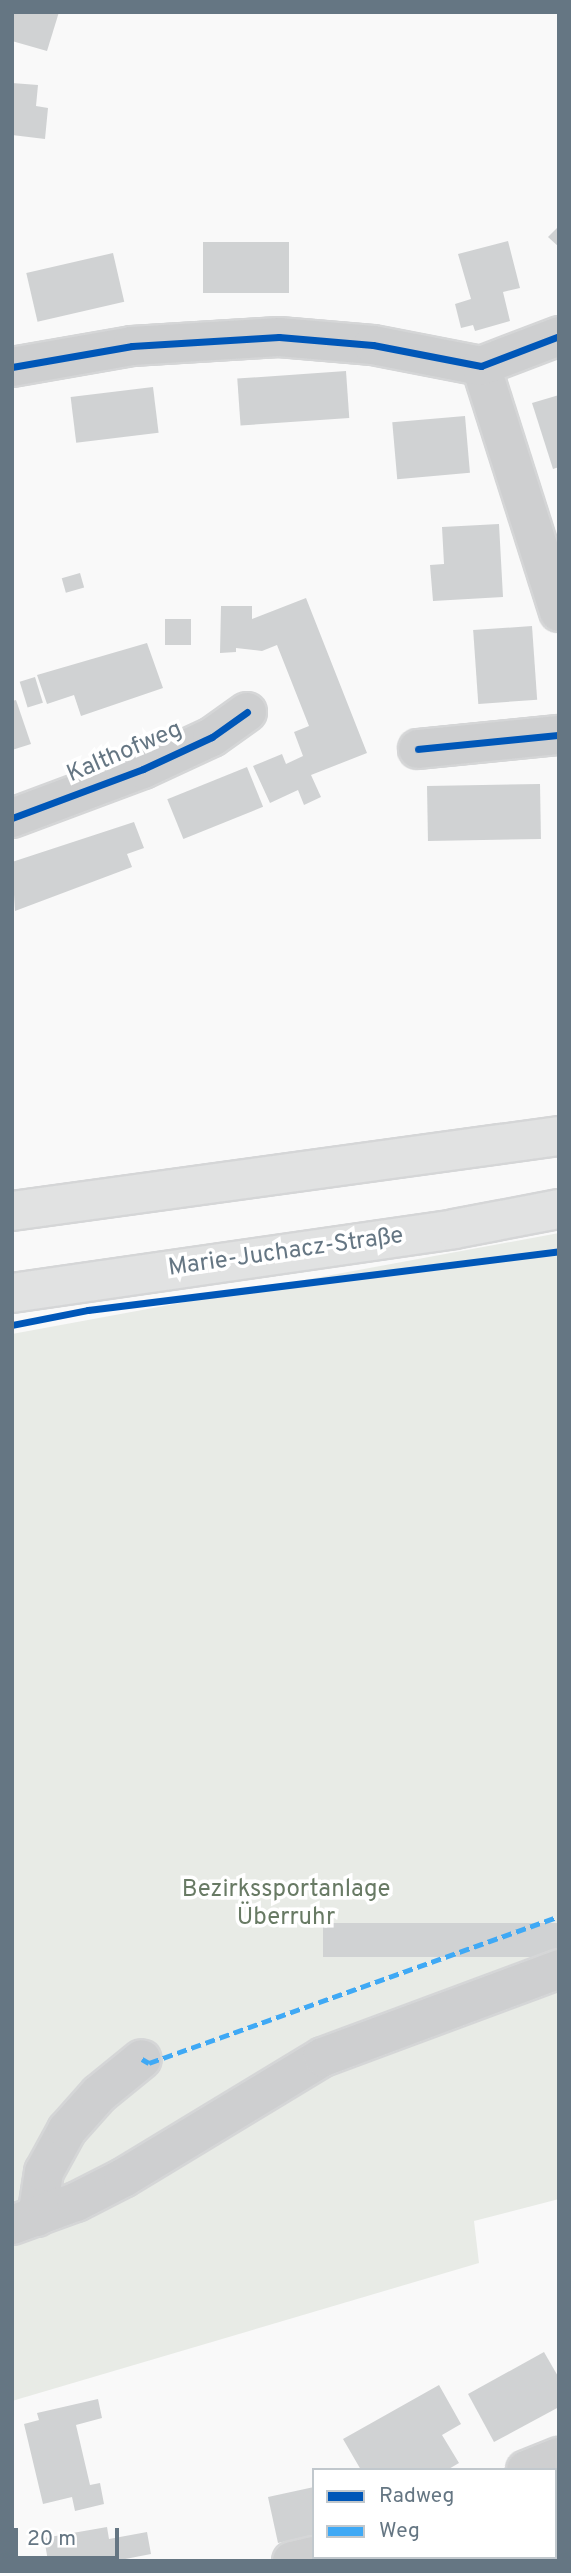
<!DOCTYPE html>
<meta charset="utf-8">
<style>
body{margin:0}
#map{position:relative;width:571px;height:2573px;overflow:hidden;background:#f9f9f9;font-family:Overpass,sans-serif}
div>[style]{position:absolute}
[style*='--x']{left:calc(var(--x)*1px);top:calc(var(--y)*1px);width:calc(var(--w)*1px);rotate:calc(var(--a)*1deg)}
.green>*{inset:0;background:#e8ebe6}
.building>*{inset:0;background:#d0d2d3;transform-origin:0 0}
.roads{filter:drop-shadow(2px 0 #d5d6d7) drop-shadow(-2px 0 #d5d6d7) drop-shadow(0 2px #d5d6d7) drop-shadow(0 -2px #d5d6d7)}
.minor>*{height:38px;margin:-19px;padding:0 19px;transform-origin:19px;border-radius:19px;background:#cecfd0}
.major>*{height:38px;margin:-19px;padding:0 19px;transform-origin:19px;border-radius:19px;background:#e1e2e2}
.quiet>*{height:5px;margin-top:-2.5px;transform-origin:0;background:repeating-linear-gradient(90deg,#3fa9f5 0 10px,transparent 0 15px)}
.cycleway>*{height:7px;margin:-3.5px;padding:0 3.5px;transform-origin:3.5px;border-radius:3.5px;background:#0057b8}
span{translate:-50% -50%;white-space:nowrap;text-align:center;line-height:1.15;-webkit-text-stroke:7px #fff;paint-order:stroke}
.street-label{font-size:24px;color:#657683}
.park-label{font-size:24px;color:#687a64}
.frame{position:absolute;inset:0;border:14px solid #657683;pointer-events:none}
.legend{position:absolute;left:312px;top:2468px;width:245px;height:91px;box-sizing:border-box;background:#fff;border:2px solid #c1c8cd;margin:0;padding:9px 12px;list-style:none;font-size:21px;color:#657683}
.legend li{display:flex;align-items:center;gap:14px;height:35px}
.legend b{width:35px;border:2px solid #c1c8cd}
.scale{position:absolute;left:14px;top:2528px;width:105px;height:32px;box-sizing:border-box;border:4px solid #657683;border-top:0;padding-left:9px;font-size:21px;line-height:24px;white-space:nowrap;color:#657683;-webkit-text-stroke:5px #fff;paint-order:stroke}
</style>
<div id="map">
<div class="green">
<div style="clip-path:polygon(559px 1233px,559px 2199px,474px 2221px,479px 2263px,12px 2401px,12px 1334px)"></div>
</div>
<div class="building">
<div style="clip-path:polygon(12px 12px,59px 12px,47px 51px,12px 41px)"></div>
<div style="clip-path:polygon(12px 83px,38px 85px,36px 106px,48px 108px,45px 139px,12px 135px)"></div>
<div style="clip-path:polygon(559px 226px,559px 247px,548px 237px)"></div>
<div style="clip-path:polygon(508px 241px,520px 288px,503px 292px,510px 321px,475px 331px,473px 325px,461px 328px,455px 304px,471px 299px,458px 254px)"></div>
<div style="left:289px;top:242px;width:51px;height:86px;rotate:90deg"></div>
<div style="left:113px;top:253px;width:50px;height:89px;rotate:77deg"></div>
<div style="left:346px;top:371px;width:47px;height:109px;rotate:86deg"></div>
<div style="left:153px;top:387px;width:46px;height:83px;rotate:83deg"></div>
<div style="clip-path:polygon(559px 395px,559px 467px,553px 469px,532px 403px)"></div>
<div style="left:465px;top:416px;width:57px;height:73px;rotate:85deg"></div>
<div style="clip-path:polygon(499px 524px,503px 597px,433px 601px,430px 565px,444px 564px,442px 527px)"></div>
<div style="left:80px;top:573px;width:15px;height:19px;rotate:74deg"></div>
<div style="clip-path:polygon(306px 598px,367px 753px,311px 775px,321px 797px,304px 805px,298px 790px,270px 803px,253px 766px,282px 754px,286px 764px,303px 756px,294px 732px,309px 726px,277px 645px,262px 651px,236px 648px,236px 652px,220px 653px,221px 606px,252px 606px,252px 619px)"></div>
<div style="left:165px;top:619px;width:26px;height:26px"></div>
<div style="left:532px;top:626px;width:74px;height:59px;rotate:86deg"></div>
<div style="clip-path:polygon(147px 643px,163px 688px,81px 716px,74px 695px,47px 704px,37px 675px)"></div>
<div style="left:35px;top:677px;width:27px;height:16px;rotate:73deg"></div>
<div style="clip-path:polygon(16px 700px,31px 744px,12px 750px,12px 701px)"></div>
<div style="left:247px;top:767px;width:43px;height:86px;rotate:68deg"></div>
<div style="left:540px;top:784px;width:55px;height:113px;rotate:89deg"></div>
<div style="clip-path:polygon(134px 822px,144px 848px,127px 854px,132px 867px,15px 911px,12px 862px)"></div>
<div style="left:559px;top:1923px;width:34px;height:236px;rotate:90deg"></div>
<div style="clip-path:polygon(544px 2352px,559px 2378px,559px 2407px,494px 2442px,468px 2394px)"></div>
<div style="clip-path:polygon(439px 2385px,461px 2424px,442px 2435px,459px 2463px,447px 2470px,361px 2470px,343px 2439px)"></div>
<div style="clip-path:polygon(98px 2399px,102px 2418px,76px 2425px,90px 2485px,100px 2483px,104px 2504px,75px 2511px,72px 2497px,43px 2504px,24px 2424px,39px 2420px,37px 2413px)"></div>
<div style="clip-path:polygon(314px 2487px,314px 2535px,278px 2543px,268px 2497px)"></div>
<div style="clip-path:polygon(107px 2527px,109px 2539px,147px 2532px,151px 2554px,115px 2561px,48px 2561px,44px 2538px)"></div>
<div style="clip-path:polygon(559px 2535px,559px 2561px,530px 2561px,555px 2557px)"></div>
<div style="clip-path:polygon(406px 2557px,438px 2557px,440px 2561px,400px 2561px)"></div>
</div>
<div class="roads">
<div class="minor">
<div style="--x:481;--y:366;--w:258;--a:72.4"></div>
<div style="--x:12;--y:367;--w:122;--a:-9.9"></div>
<div style="--x:132;--y:346;--w:147;--a:-3.5"></div>
<div style="--x:279;--y:337;--w:94;--a:4.9"></div>
<div style="--x:373;--y:345;--w:110;--a:11"></div>
<div style="--x:481;--y:366;--w:84;--a:-21"></div>
<div style="--x:418;--y:749;--w:142;--a:-5.7"></div>
<div style="--x:12;--y:818;--w:140;--a:-20.5"></div>
<div style="--x:143;--y:769;--w:76;--a:-24.9"></div>
<div style="--x:212;--y:737;--w:43;--a:-35.5"></div>
<div style="--x:37;--y:2217;--w:46;--a:-81.2"></div>
<div style="--x:44;--y:2172;--w:48;--a:-61.3"></div>
<div style="--x:67;--y:2130;--w:48;--a:-48.4"></div>
<div style="--x:99;--y:2094;--w:55;--a:-39.1"></div>
<div style="--x:12;--y:2225;--w:68;--a:-19.8"></div>
<div style="--x:76;--y:2202;--w:53;--a:-27.1"></div>
<div style="--x:123;--y:2178;--w:234;--a:-31.2"></div>
<div style="--x:323;--y:2057;--w:252;--a:-20.4"></div>
<div style="--x:526;--y:2470;--w:35;--a:-22"></div>
<div style="--x:487;--y:2557;--w:4;--a:63"></div>
<div style="--x:292;--y:2561;--w:23;--a:-13"></div>
</div>
<div class="major">
<div style="--x:12;--y:1211;--w:552;--a:-7.81"></div>
<div style="--x:12;--y:1293;--w:447;--a:-8.2"></div>
<div style="--x:454;--y:1229;--w:107;--a:-10.8"></div>
</div>
</div>
<div class="quiet">
<div style="--x:142;--y:2059;--w:8;--a:30"></div>
<div style="--x:149;--y:2063;--w:436;--a:-19.7"></div>
</div>
<div class="cycleway">
<div style="--x:12;--y:367;--w:122;--a:-9.9"></div>
<div style="--x:132;--y:346;--w:147;--a:-3.5"></div>
<div style="--x:279;--y:337;--w:94;--a:4.9"></div>
<div style="--x:373;--y:345;--w:110;--a:11"></div>
<div style="--x:481;--y:366;--w:84;--a:-21"></div>
<div style="--x:418;--y:749;--w:142;--a:-5.7"></div>
<div style="--x:12;--y:818;--w:140;--a:-20.5"></div>
<div style="--x:143;--y:769;--w:76;--a:-24.9"></div>
<div style="--x:212;--y:737;--w:43;--a:-35.5"></div>
<div style="--x:12;--y:1325;--w:77;--a:-11.2"></div>
<div style="--x:88;--y:1310;--w:475;--a:-7.1"></div>
</div>
<div class="street-label">
<span style="left:125px;top:753px;rotate:-23deg">Kalthofweg</span>
<span style="left:286px;top:1253px;rotate:-8deg">Marie-Juchacz-Straße</span>
</div>
<div class="park-label">
<span style="left:286px;top:1905px">Bezirkssportanlage<br>Überruhr</span>
</div>
<div class="frame"></div>
<ul class="legend">
<li><b style="height:9px;background:#0057b8"></b>Radweg</li>
<li><b style="height:9px;background:#3fa9f5"></b>Weg</li>
</ul>
<div class="scale">20 m</div>
</div>
